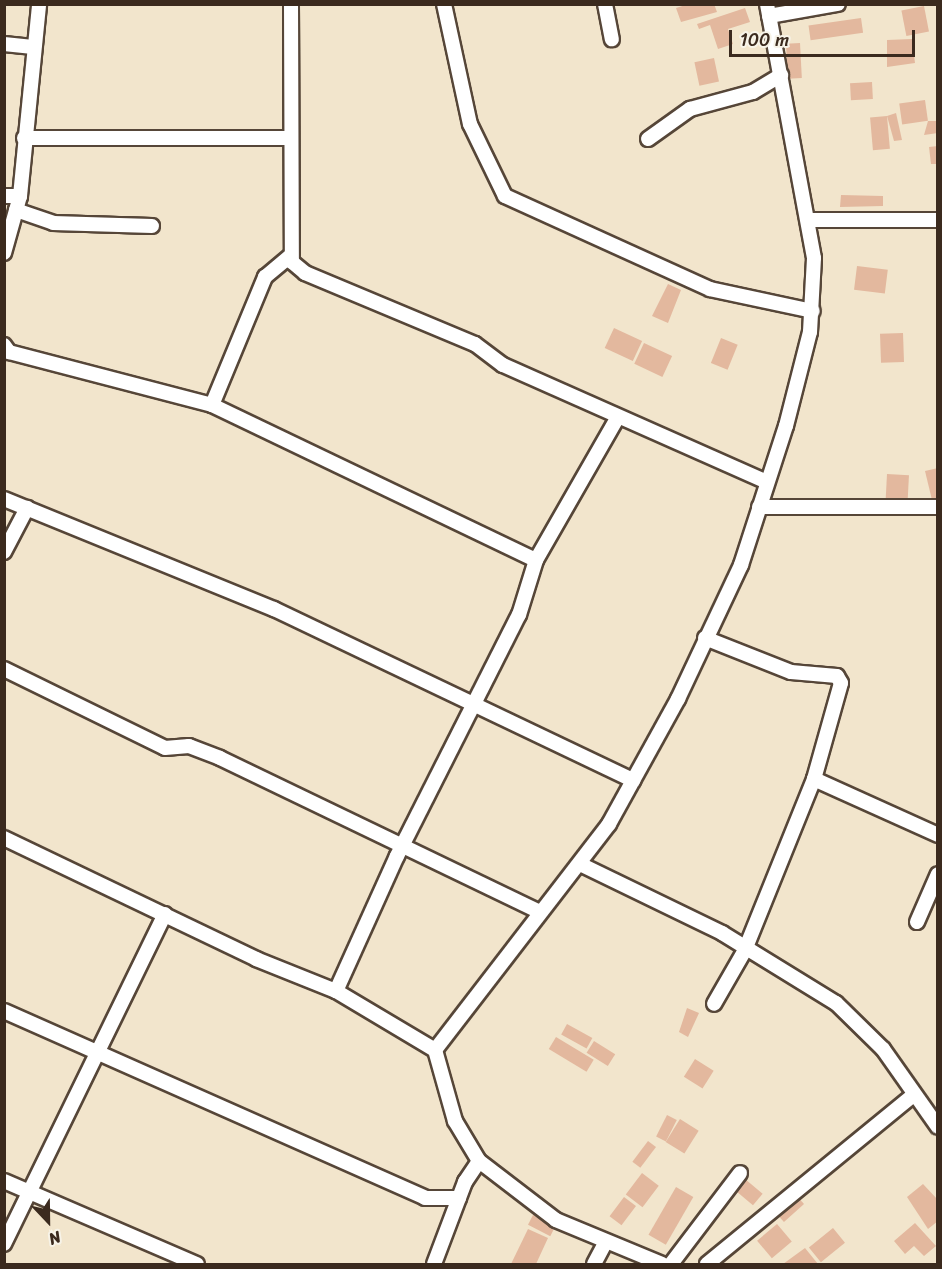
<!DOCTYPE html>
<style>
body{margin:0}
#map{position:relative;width:942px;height:1269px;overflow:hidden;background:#f2e5cc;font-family:Sriracha,sans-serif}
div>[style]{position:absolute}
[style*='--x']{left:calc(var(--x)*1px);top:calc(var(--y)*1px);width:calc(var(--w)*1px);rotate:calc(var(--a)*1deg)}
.building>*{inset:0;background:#e3b89e;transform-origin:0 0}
.roads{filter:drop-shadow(2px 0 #564638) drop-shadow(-2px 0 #564638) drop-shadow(0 2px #564638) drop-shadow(0 -2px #564638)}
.minor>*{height:14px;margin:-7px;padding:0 7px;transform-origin:7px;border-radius:7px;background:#fff}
span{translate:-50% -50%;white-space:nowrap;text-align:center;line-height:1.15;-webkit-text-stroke:5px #f7f3e8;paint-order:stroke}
.frame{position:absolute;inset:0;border:6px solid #3b2a1e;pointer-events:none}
.north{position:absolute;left:18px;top:1191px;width:60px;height:60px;-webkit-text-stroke:4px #f7f3e8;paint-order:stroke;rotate:158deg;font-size:16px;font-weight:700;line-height:24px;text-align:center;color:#3b2a1e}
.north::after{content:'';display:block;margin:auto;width:21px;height:27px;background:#3b2a1e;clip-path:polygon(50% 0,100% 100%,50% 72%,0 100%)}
.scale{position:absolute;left:729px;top:30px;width:186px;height:27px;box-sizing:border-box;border:3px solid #3b2a1e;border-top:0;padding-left:8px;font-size:18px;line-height:21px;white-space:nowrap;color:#3b2a1e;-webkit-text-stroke:4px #f7f3e8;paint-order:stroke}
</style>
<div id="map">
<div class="building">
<div style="clip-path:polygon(689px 4px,714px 4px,717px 12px,681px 22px,676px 8px)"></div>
<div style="left:924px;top:6px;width:26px;height:23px;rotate:79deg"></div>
<div style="clip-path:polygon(745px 8px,750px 22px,728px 29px,733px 44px,718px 49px,710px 25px,699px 29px,697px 24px)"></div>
<div style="left:861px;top:18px;width:15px;height:53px;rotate:82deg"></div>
<div style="clip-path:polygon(912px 39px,915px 63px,887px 67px,887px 40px)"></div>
<div style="left:800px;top:43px;width:35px;height:14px;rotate:87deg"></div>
<div style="left:714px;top:58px;width:24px;height:20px;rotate:78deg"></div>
<div style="left:872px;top:82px;width:17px;height:22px;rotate:87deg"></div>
<div style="left:925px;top:100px;width:21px;height:26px;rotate:82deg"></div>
<div style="clip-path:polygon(896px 113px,902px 140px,894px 141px,887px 116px)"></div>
<div style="left:887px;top:116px;width:33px;height:17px;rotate:85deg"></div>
<div style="clip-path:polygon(928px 121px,938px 121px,938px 133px,924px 135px)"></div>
<div style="clip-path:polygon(938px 146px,938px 164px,931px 164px,929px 147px)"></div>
<div style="clip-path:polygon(841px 195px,883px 196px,883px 206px,840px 207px)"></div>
<div style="left:857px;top:266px;width:31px;height:24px;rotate:7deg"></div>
<div style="clip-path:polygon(668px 284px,681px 290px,668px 323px,652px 316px)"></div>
<div style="left:614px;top:328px;width:31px;height:22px;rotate:25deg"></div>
<div style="left:903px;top:333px;width:29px;height:23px;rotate:88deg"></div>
<div style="left:721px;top:338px;width:18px;height:27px;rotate:22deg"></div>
<div style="left:644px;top:343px;width:31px;height:23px;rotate:25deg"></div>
<div style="clip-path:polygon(938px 468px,938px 499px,932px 500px,925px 471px)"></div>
<div style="left:887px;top:474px;width:22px;height:24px;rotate:3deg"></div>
<div style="clip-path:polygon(687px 1008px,699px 1013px,688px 1037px,679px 1032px)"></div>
<div style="left:567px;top:1024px;width:29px;height:12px;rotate:29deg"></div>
<div style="left:556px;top:1037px;width:44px;height:14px;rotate:31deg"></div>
<div style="left:594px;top:1041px;width:25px;height:14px;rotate:32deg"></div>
<div style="left:695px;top:1059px;width:22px;height:21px;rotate:32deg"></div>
<div style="left:667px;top:1115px;width:11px;height:24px;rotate:27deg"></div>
<div style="left:680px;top:1119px;width:22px;height:27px;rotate:32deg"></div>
<div style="left:648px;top:1141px;width:10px;height:26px;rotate:37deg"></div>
<div style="left:642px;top:1173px;width:21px;height:27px;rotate:37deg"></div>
<div style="left:745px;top:1179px;width:23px;height:15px;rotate:40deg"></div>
<div style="clip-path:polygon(923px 1184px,938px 1200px,938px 1221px,928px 1229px,907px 1197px)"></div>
<div style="left:676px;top:1187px;width:20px;height:55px;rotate:30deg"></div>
<div style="left:796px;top:1195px;width:12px;height:27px;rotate:48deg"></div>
<div style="left:624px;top:1197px;width:15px;height:24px;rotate:37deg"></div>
<div style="left:533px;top:1215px;width:25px;height:11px;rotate:27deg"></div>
<div style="clip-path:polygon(915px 1223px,936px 1246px,924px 1256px,914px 1246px,905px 1254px,894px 1241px)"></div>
<div style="left:777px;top:1224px;width:23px;height:26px;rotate:50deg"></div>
<div style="left:833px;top:1228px;width:19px;height:31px;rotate:51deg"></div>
<div style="clip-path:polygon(528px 1229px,548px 1238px,536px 1264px,511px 1264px)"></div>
<div style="clip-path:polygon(805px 1248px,818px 1264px,783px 1264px)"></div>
</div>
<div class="roads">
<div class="minor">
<div style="--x:291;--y:4;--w:258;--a:89.8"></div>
<div style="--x:292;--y:262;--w:17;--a:40"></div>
<div style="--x:305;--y:273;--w:184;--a:22.7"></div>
<div style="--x:475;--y:344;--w:35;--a:37"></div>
<div style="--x:503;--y:365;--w:287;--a:23.9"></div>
<div style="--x:444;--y:4;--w:123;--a:77.8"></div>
<div style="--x:470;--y:124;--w:80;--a:64.1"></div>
<div style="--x:505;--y:196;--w:225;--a:24.4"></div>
<div style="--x:710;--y:289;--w:105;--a:12.1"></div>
<div style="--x:605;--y:4;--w:36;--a:79"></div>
<div style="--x:769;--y:16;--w:70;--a:-9.9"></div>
<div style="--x:4;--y:44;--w:29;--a:6"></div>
<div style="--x:24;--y:138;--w:266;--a:0"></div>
<div style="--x:648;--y:139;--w:52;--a:-35.5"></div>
<div style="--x:690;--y:109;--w:65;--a:-15.1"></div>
<div style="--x:753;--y:92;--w:33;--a:-31"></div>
<div style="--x:4;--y:196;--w:16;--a:0"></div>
<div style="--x:16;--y:210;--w:39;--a:19"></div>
<div style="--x:53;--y:223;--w:99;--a:1.7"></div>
<div style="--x:809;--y:220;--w:129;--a:0"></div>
<div style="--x:4;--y:253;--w:59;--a:-74.3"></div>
<div style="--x:20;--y:196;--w:193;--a:-84.3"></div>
<div style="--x:4;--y:345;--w:9;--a:54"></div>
<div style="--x:9;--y:352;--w:210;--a:14.6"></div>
<div style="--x:212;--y:405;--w:359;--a:25.6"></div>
<div style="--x:212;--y:405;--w:139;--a:-67.5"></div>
<div style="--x:265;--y:277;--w:33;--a:-40"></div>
<div style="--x:4;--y:499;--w:292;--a:22.2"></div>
<div style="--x:274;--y:609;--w:398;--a:25.5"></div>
<div style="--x:759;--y:507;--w:179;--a:0"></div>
<div style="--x:4;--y:552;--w:50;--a:-62.4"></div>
<div style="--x:705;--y:638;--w:92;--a:21.6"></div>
<div style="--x:791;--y:672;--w:46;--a:5"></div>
<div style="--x:837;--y:676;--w:8;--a:60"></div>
<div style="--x:841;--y:683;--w:100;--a:105.7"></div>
<div style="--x:814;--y:779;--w:184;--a:112"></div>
<div style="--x:745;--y:950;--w:62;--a:119.9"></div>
<div style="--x:4;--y:669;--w:179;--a:26.1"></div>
<div style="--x:165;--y:748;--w:24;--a:-5"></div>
<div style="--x:189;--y:746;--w:33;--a:21"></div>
<div style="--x:220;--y:758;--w:355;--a:25.7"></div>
<div style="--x:814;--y:779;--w:136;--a:24.3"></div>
<div style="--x:4;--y:838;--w:280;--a:25.6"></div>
<div style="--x:256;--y:959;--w:86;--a:21.8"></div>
<div style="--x:336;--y:991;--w:115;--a:30.8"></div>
<div style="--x:580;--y:864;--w:158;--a:25.9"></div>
<div style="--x:722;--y:933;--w:134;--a:31.6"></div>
<div style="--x:836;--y:1003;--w:66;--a:44.4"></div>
<div style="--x:883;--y:1049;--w:95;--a:54.8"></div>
<div style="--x:917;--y:922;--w:52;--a:-66.4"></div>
<div style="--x:336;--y:991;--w:148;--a:-65.7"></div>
<div style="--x:397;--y:856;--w:270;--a:-63.2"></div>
<div style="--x:519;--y:615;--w:58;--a:-72.8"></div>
<div style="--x:536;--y:560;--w:165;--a:-60.2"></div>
<div style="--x:4;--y:1011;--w:461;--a:23.9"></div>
<div style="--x:425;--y:1198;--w:34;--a:0"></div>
<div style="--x:4;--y:1181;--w:210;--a:23.3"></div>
<div style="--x:4;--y:1244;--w:367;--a:-64"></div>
<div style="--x:434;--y:1264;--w:88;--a:-69.3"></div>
<div style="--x:465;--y:1182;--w:25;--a:-56"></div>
<div style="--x:594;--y:1264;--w:24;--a:-62"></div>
<div style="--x:662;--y:1264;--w:115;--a:-157.5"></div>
<div style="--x:556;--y:1220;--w:97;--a:-142.5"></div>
<div style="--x:479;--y:1161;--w:47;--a:-121"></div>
<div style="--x:455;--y:1121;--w:74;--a:-105.7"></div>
<div style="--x:435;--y:1050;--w:285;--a:-52.4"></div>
<div style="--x:609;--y:824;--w:143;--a:-61.1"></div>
<div style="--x:678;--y:699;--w:148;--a:-64.8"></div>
<div style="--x:741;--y:565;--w:146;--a:-72.1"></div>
<div style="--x:786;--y:426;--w:97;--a:-75.7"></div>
<div style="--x:810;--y:332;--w:74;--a:-86.9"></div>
<div style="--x:814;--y:258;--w:258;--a:-100.5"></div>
<div style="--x:671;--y:1264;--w:114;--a:-52.8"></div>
<div style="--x:707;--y:1264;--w:265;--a:-39.3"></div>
</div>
</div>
<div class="frame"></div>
<div class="north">N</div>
<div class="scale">100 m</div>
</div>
